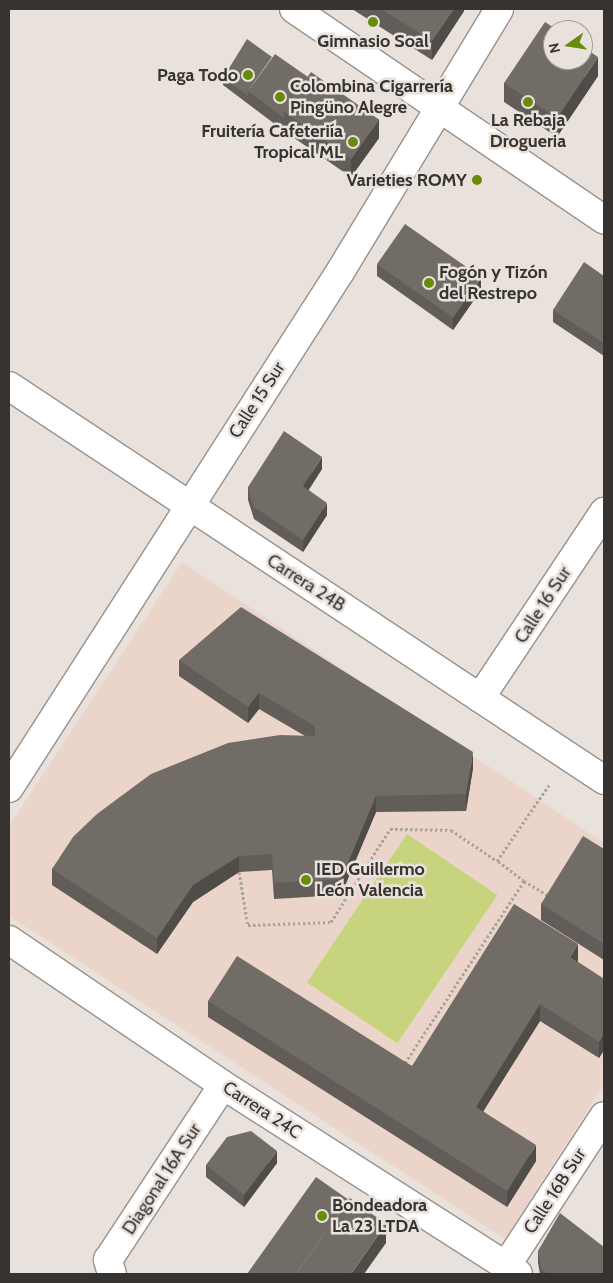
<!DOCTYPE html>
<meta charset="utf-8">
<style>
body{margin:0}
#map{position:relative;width:613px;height:1283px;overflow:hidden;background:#e9e2dc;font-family:Cabin,sans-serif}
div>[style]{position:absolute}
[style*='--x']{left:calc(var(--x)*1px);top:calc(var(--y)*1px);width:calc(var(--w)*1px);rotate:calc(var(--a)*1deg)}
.education>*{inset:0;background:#ebd4c9}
.green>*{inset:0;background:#c8d47d;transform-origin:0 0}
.path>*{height:3px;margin-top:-1.5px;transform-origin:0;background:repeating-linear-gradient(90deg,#a8a39e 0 2.5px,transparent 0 5px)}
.roads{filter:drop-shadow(1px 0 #98918c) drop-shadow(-1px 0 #98918c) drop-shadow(0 1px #98918c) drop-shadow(0 -1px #98918c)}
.street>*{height:28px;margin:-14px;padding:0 14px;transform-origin:14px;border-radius:14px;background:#fff}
.secondary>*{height:28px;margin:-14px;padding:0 14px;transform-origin:14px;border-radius:14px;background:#fff}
.wall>*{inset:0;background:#625d58}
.shaded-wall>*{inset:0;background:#504c47}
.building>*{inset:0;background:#726c66;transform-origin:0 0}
.dots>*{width:14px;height:14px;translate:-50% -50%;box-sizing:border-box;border:2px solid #e9e2dc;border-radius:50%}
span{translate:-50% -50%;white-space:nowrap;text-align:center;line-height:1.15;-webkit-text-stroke:5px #e9e2dc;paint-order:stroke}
.poi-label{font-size:18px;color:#363330;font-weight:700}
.right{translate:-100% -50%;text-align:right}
.left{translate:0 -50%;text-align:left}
.street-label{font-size:18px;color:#363330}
.frame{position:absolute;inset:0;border:10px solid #363330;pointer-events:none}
.north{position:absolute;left:543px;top:20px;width:50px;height:50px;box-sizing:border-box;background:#e9e2dc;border:1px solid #a19c97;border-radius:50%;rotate:257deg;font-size:14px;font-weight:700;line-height:20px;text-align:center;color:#363330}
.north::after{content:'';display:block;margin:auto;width:18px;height:22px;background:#688a0d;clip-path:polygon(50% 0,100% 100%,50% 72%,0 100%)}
</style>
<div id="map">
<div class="education">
<div style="clip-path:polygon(182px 562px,604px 843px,604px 1085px,505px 1239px,9px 916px,9px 826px)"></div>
</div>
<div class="green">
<div style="left:407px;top:834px;width:109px;height:179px;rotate:34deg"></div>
</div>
<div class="path">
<div style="--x:239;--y:872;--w:54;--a:80.4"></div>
<div style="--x:248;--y:925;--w:83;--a:-2.1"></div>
<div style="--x:331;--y:922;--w:110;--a:-57.6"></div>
<div style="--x:390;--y:829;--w:61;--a:0.9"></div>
<div style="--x:451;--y:830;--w:55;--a:34"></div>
<div style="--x:524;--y:881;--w:29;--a:31"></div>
<div style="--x:402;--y:1061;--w:4;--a:34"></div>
<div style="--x:405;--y:1063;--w:217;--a:-56.8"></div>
<div style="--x:524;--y:881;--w:34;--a:-143"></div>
<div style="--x:497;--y:861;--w:92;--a:-55.6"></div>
</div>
<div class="roads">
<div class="street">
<div style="--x:9;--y:386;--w:714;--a:33.51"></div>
<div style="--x:480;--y:698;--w:224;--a:-56.3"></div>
<div style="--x:9;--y:788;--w:613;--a:-57.32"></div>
<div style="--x:340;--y:272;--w:307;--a:-58.8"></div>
<div style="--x:9;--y:940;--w:258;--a:34.1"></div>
<div style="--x:223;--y:1085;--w:350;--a:32.6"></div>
<div style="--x:506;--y:1266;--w:179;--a:-56.8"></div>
<div style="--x:112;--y:1274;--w:15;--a:-106"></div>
<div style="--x:108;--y:1260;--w:209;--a:-56.7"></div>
</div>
<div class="secondary">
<div style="--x:294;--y:9;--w:375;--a:34.2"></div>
</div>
</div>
<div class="wall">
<div style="clip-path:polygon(352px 9px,464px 9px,464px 11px,432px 60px)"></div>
<div style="clip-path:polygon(598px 76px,557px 137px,504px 102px,504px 83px)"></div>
<div style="clip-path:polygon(223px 78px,379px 138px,351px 177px,284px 131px,223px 85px)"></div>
<div style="clip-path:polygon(377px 264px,481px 290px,453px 330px,377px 276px)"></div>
<div style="clip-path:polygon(604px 276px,604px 356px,553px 322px,553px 310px)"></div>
<div style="clip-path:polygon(322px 469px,308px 490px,327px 515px,303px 552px,254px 519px,248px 500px,248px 487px)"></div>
<div style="clip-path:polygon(179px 660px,473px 768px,466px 811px,376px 812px,341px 895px,274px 899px,272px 870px,239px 872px,193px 902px,157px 954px,52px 885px,52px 869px,305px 736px,259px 709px,248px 723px,179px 676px)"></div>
<div style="clip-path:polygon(604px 849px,604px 960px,541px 920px,541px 904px)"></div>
<div style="clip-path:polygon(578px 960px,578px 962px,604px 979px,604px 1050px,599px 1058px,540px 1021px,483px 1111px,536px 1161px,507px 1207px,208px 1017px,208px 1001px,412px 1066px)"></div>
<div style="clip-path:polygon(277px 1163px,244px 1207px,206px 1177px,206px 1165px)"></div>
<div style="clip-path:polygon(538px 1251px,604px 1274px,540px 1274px,538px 1263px)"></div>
</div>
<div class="shaded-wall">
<div style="clip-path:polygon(454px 9px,464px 9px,464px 11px,432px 60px,432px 41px)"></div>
<div style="clip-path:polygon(598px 57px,598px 76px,557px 137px,557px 118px)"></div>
<div style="clip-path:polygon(379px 119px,379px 138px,351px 177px,351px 159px)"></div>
<div style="clip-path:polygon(481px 278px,481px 290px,453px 330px,453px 318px)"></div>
<div style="clip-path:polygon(322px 457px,322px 469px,303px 499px,303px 486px)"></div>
<div style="clip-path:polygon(327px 503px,327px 515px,303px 552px,303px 540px)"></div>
<div style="clip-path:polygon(259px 693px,259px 709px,248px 723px,248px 707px)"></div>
<div style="clip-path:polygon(473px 752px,473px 768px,466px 811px,466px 794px)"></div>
<div style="clip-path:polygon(376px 796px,376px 812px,341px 895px,341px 879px)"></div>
<div style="clip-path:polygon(239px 856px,239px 872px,193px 902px,157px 954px,157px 938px,193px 885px)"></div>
<div style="clip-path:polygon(578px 944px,578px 960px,570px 973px,570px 957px)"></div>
<div style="clip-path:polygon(540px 1004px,540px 1021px,476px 1123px,476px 1107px)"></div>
<div style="clip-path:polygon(604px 1034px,604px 1050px,599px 1058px,599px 1042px)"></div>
<div style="clip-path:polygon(536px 1145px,536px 1161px,507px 1207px,507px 1191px)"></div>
<div style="clip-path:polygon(277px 1151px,277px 1163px,244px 1207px,244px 1195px)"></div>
<div style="clip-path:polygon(386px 1224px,386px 1243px,364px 1274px,351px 1274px)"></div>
</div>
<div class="building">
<div style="clip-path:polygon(381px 9px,454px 9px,432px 41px)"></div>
<div style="clip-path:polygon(545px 22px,557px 30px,553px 30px,553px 60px,583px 60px,583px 47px,598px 57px,557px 118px,504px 83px)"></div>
<div style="clip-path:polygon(247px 39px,272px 57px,248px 91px,248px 96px,223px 78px)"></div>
<div style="clip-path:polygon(275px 54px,308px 77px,284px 112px,284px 118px,248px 91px)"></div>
<div style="left:311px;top:72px;width:83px;height:48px;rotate:35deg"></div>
<div style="left:405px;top:224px;width:93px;height:49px;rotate:35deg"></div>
<div style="clip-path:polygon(584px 262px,604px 276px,604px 343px,553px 310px)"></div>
<div style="clip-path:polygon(284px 431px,322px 457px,303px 486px,327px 503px,303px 540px,254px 507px,248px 487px)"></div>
<div style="clip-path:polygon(241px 607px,473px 752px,466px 794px,376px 796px,341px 879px,274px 883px,272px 854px,239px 856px,193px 885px,157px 938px,52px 869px,73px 837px,97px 814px,151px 774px,228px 743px,280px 735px,315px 736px,315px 726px,259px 693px,248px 707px,179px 660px)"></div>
<div style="clip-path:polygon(583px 836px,604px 849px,604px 944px,541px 904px)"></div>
<div style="clip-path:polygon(514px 904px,578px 944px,570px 957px,604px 979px,604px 1034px,599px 1042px,540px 1004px,476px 1107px,536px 1145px,507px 1191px,208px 1001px,237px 956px,412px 1066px)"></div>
<div style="clip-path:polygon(251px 1131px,277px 1151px,244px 1195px,206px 1165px,227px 1137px)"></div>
<div style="clip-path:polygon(316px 1177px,349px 1200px,296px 1274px,247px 1274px)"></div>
<div style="clip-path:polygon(350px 1198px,386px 1224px,351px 1274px,296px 1274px)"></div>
<div style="clip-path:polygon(560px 1213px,604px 1247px,604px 1274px,548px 1274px,542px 1270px,538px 1251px)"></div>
</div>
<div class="dots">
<div style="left:373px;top:22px;background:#688a0d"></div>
<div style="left:248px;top:75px;background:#688a0d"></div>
<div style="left:280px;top:97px;background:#688a0d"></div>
<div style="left:528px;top:102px;background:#688a0d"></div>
<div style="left:353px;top:142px;background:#688a0d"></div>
<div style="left:477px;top:180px;background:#688a0d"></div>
<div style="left:429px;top:283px;background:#688a0d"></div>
<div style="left:306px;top:880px;background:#688a0d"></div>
<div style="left:322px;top:1216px;background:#688a0d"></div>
</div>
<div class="poi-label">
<span style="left:373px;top:41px">Gimnasio Soal</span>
<span class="right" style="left:238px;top:75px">Paga Todo</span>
<span class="left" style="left:290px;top:97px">Colombina Cigarrería<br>Pingüno Alegre</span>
<span style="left:528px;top:131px">La Rebaja<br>Drogueria</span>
<span class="right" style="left:343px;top:142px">Fruitería Cafeteriía<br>Tropical ML</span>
<span class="right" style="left:467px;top:180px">Varieties ROMY</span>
<span class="left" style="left:439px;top:283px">Fogón y Tizón<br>del Restrepo</span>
<span class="left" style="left:316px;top:880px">IED Guillermo<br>León Valencia</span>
<span class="left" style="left:332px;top:1216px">Bondeadora<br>La 23 LTDA</span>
</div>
<div class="street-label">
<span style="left:257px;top:400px;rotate:-57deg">Calle 15 Sur</span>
<span style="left:306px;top:583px;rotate:33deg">Carrera 24B</span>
<span style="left:543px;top:605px;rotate:-57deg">Calle 16 Sur</span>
<span style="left:262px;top:1110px;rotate:33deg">Carrera 24C</span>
<span style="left:162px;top:1179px;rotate:-57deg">Diagonal 16A Sur</span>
<span style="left:555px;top:1191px;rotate:-57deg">Calle 16B Sur</span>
</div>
<div class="frame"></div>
<div class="north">N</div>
</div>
